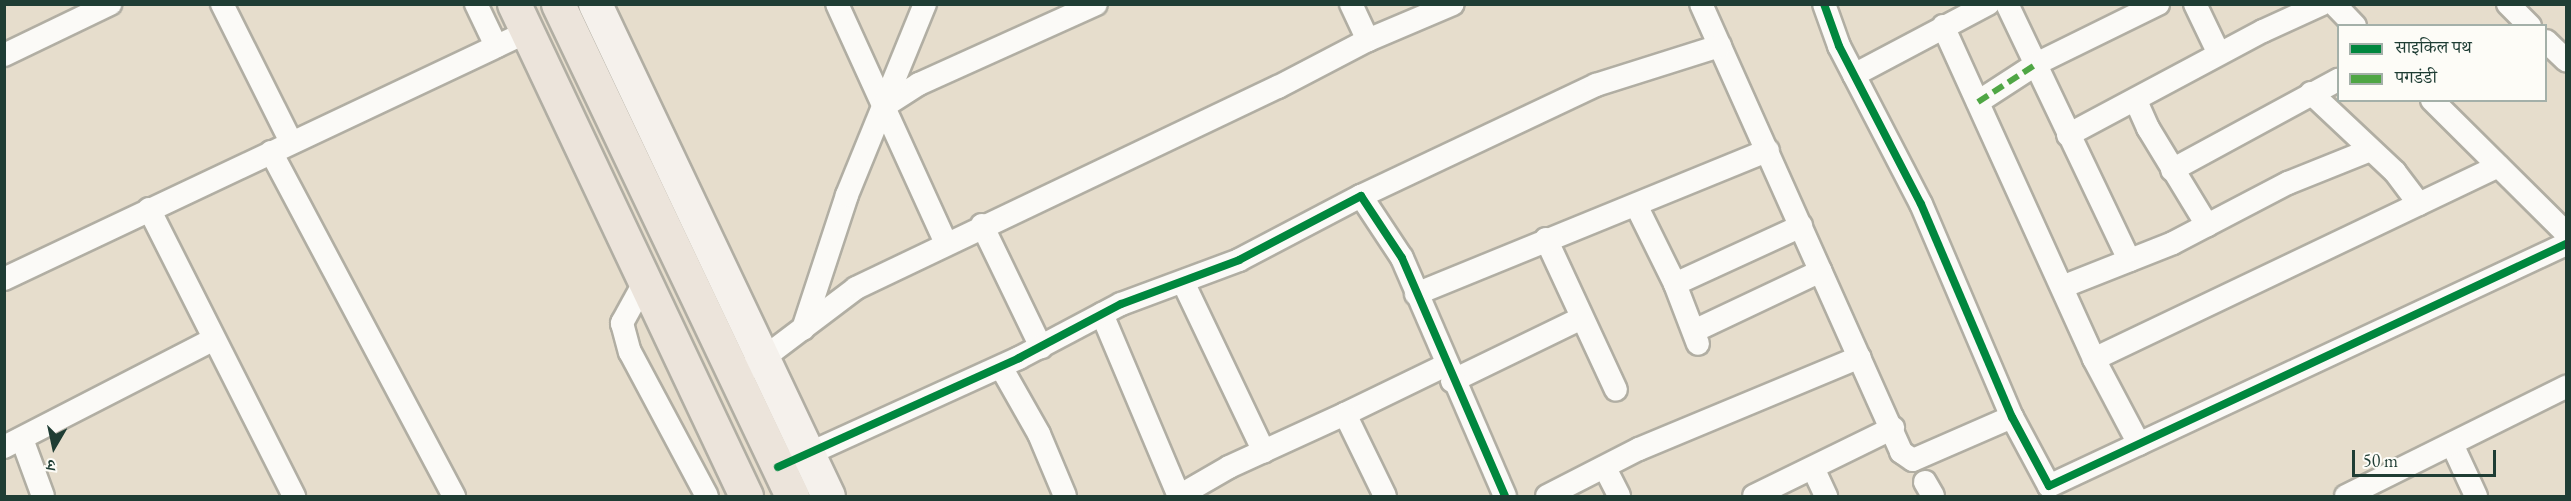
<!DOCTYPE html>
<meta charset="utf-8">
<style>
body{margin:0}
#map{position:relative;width:2571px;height:501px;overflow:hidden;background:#e6ddcc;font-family:"EB Garamond","Noto Serif Devanagari",serif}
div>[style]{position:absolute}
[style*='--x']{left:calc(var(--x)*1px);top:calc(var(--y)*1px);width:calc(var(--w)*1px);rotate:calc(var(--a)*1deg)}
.roads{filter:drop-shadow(2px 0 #b1aea3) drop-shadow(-2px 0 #b1aea3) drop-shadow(0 2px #b1aea3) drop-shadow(0 -2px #b1aea3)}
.street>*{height:22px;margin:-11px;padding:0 11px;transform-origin:11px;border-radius:11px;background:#fbfaf7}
.secondary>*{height:33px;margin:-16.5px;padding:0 16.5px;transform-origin:16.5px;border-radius:16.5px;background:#f5f1ec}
.highway>*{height:33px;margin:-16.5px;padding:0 16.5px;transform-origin:16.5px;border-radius:16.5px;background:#ece4db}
.quiet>*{height:6px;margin-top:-3px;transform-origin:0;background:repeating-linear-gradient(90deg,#4fa644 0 12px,transparent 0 18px)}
.cycleway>*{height:8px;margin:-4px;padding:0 4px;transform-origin:4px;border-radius:4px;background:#00873e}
span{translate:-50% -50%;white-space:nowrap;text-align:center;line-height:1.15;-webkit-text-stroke:4.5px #fdfcf7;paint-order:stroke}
.frame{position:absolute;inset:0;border:6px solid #1f3d34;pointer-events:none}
.legend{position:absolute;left:2337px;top:24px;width:210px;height:78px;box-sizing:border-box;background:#fdfcf7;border:2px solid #a4b0a9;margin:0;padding:8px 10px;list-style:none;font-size:18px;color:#1f3d34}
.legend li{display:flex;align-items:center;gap:12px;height:30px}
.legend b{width:30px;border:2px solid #a4b0a9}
.north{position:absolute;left:24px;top:417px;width:60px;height:60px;-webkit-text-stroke:4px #fdfcf7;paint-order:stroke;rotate:189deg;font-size:16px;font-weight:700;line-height:24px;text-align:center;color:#1f3d34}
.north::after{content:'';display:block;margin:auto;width:21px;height:27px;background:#1f3d34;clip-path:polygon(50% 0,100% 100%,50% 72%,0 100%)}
.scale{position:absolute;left:2352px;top:450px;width:144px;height:27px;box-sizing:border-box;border:3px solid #1f3d34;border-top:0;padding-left:8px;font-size:18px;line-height:21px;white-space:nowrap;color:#1f3d34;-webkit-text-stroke:4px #fdfcf7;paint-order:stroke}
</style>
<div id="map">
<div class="roads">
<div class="street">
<div style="--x:222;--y:4;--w:154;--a:63.4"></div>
<div style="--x:476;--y:4;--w:47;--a:64.5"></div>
<div style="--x:837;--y:4;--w:263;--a:65.5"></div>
<div style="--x:1351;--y:4;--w:40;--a:65"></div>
<div style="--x:1701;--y:4;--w:491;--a:65.9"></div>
<div style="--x:1901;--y:452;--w:14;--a:34"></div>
<div style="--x:1913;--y:460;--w:108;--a:-23.5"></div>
<div style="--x:1824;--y:4;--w:45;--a:70.3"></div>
<div style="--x:1839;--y:46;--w:178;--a:62.6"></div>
<div style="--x:1921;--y:204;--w:232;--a:66.9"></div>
<div style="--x:2012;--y:417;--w:78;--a:61.8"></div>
<div style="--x:2049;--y:486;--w:571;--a:-25.08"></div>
<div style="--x:2007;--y:4;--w:284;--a:64.5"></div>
<div style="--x:2195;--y:4;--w:55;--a:64.4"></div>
<div style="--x:2334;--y:4;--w:30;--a:46"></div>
<div style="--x:2508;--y:4;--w:31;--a:45"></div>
<div style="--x:1943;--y:26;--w:366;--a:65.6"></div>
<div style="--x:2094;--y:359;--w:96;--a:62.1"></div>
<div style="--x:2546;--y:41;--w:28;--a:44"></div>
<div style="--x:4;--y:55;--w:118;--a:-25.7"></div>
<div style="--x:1854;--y:75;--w:152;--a:-27.9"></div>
<div style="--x:2311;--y:93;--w:115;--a:43.2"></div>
<div style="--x:2395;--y:172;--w:40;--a:53"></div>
<div style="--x:2432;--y:100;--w:189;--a:44.8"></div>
<div style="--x:2136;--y:101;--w:30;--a:66"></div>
<div style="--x:2148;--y:128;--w:114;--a:58.7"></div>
<div style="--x:1978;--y:102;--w:72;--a:-33"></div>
<div style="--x:2038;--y:63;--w:134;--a:-26.2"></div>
<div style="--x:883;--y:107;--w:43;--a:-32.6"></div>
<div style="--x:919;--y:84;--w:194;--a:-24.3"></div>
<div style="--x:2068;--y:135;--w:221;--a:-28.1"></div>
<div style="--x:2263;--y:31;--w:65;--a:-24.6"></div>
<div style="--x:271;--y:152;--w:390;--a:62"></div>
<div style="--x:2172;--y:170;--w:189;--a:-28.5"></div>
<div style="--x:1361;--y:196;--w:260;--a:-25.3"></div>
<div style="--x:1596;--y:85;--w:130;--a:-17.5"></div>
<div style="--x:1636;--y:205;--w:88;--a:63.7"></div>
<div style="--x:1675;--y:284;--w:139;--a:-24.7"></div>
<div style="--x:149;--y:209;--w:322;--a:63.2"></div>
<div style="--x:982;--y:225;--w:136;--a:64.2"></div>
<div style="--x:1546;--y:239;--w:166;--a:65.1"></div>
<div style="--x:4;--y:279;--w:578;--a:-25.28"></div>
<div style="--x:1183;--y:282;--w:188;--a:64.5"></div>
<div style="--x:644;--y:283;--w:46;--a:118.8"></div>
<div style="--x:622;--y:323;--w:30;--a:75"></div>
<div style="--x:630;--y:352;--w:163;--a:61.9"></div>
<div style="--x:1675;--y:284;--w:64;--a:69"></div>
<div style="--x:2062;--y:287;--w:119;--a:-21.6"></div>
<div style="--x:2173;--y:243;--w:130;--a:-27.6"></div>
<div style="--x:2288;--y:183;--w:88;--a:-21.9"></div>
<div style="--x:1416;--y:294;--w:380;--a:-22.2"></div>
<div style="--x:1102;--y:314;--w:198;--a:67.1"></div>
<div style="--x:803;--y:329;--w:141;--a:-71.8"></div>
<div style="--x:847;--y:195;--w:206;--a:-67.8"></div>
<div style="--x:1694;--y:331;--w:140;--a:-25.3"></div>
<div style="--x:2094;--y:359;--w:448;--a:-25.5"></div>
<div style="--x:753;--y:366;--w:129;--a:-37.1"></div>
<div style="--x:856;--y:288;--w:467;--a:-25.5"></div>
<div style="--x:1278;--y:87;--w:102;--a:-27.6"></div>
<div style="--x:1368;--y:40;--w:92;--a:-23"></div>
<div style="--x:1001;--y:367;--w:77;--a:60.4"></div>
<div style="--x:1039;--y:434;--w:67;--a:67.2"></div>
<div style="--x:1452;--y:381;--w:144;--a:-25.9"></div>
<div style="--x:1345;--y:414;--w:112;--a:-25.9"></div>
<div style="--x:22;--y:439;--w:61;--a:69.8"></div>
<div style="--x:2452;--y:444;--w:57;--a:65.2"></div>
<div style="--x:4;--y:447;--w:236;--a:-27.2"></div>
<div style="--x:795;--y:460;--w:246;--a:-24.5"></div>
<div style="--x:1019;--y:358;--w:115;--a:-27.9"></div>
<div style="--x:1121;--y:304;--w:126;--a:-20.4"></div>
<div style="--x:1239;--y:260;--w:138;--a:-27.7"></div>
<div style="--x:1361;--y:196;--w:74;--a:56.5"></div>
<div style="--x:1402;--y:258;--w:259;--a:66.6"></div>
<div style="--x:1605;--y:468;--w:31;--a:63"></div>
<div style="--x:1813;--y:468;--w:31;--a:65"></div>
<div style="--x:1925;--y:482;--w:16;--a:60"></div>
<div style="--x:1179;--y:496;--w:58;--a:-30.1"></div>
<div style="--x:1229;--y:467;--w:128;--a:-24.6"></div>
<div style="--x:1345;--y:414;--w:91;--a:64"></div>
<div style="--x:1547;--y:496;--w:103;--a:-27.1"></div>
<div style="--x:1639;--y:449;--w:239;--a:-22.6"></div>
<div style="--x:1754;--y:496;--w:155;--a:-26.1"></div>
<div style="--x:2346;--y:496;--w:246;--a:-26.4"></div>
</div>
<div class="secondary">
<div style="--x:595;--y:4;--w:544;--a:64.66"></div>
</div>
<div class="highway">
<div style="--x:514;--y:4;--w:544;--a:64.75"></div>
<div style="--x:558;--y:4;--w:545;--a:64.56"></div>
</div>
</div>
<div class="quiet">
<div style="--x:1978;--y:102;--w:72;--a:-33"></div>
</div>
<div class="cycleway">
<div style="--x:1824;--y:4;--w:45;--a:70.3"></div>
<div style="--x:1839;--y:46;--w:178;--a:62.6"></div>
<div style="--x:1921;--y:204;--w:232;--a:66.9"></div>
<div style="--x:2012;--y:417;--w:78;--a:61.8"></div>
<div style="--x:2049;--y:486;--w:571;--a:-25.08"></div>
<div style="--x:778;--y:467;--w:265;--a:-24.3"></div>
<div style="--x:1019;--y:358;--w:115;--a:-27.9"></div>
<div style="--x:1121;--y:304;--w:126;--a:-20.4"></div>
<div style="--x:1239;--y:260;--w:138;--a:-27.7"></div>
<div style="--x:1361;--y:196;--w:74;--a:56.5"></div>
<div style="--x:1402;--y:258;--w:259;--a:66.6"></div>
</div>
<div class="frame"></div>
<ul class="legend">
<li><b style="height:8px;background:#00873e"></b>साइकिल पथ</li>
<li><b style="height:8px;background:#4fa644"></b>पगडंडी</li>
</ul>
<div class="north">उ</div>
<div class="scale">50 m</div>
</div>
